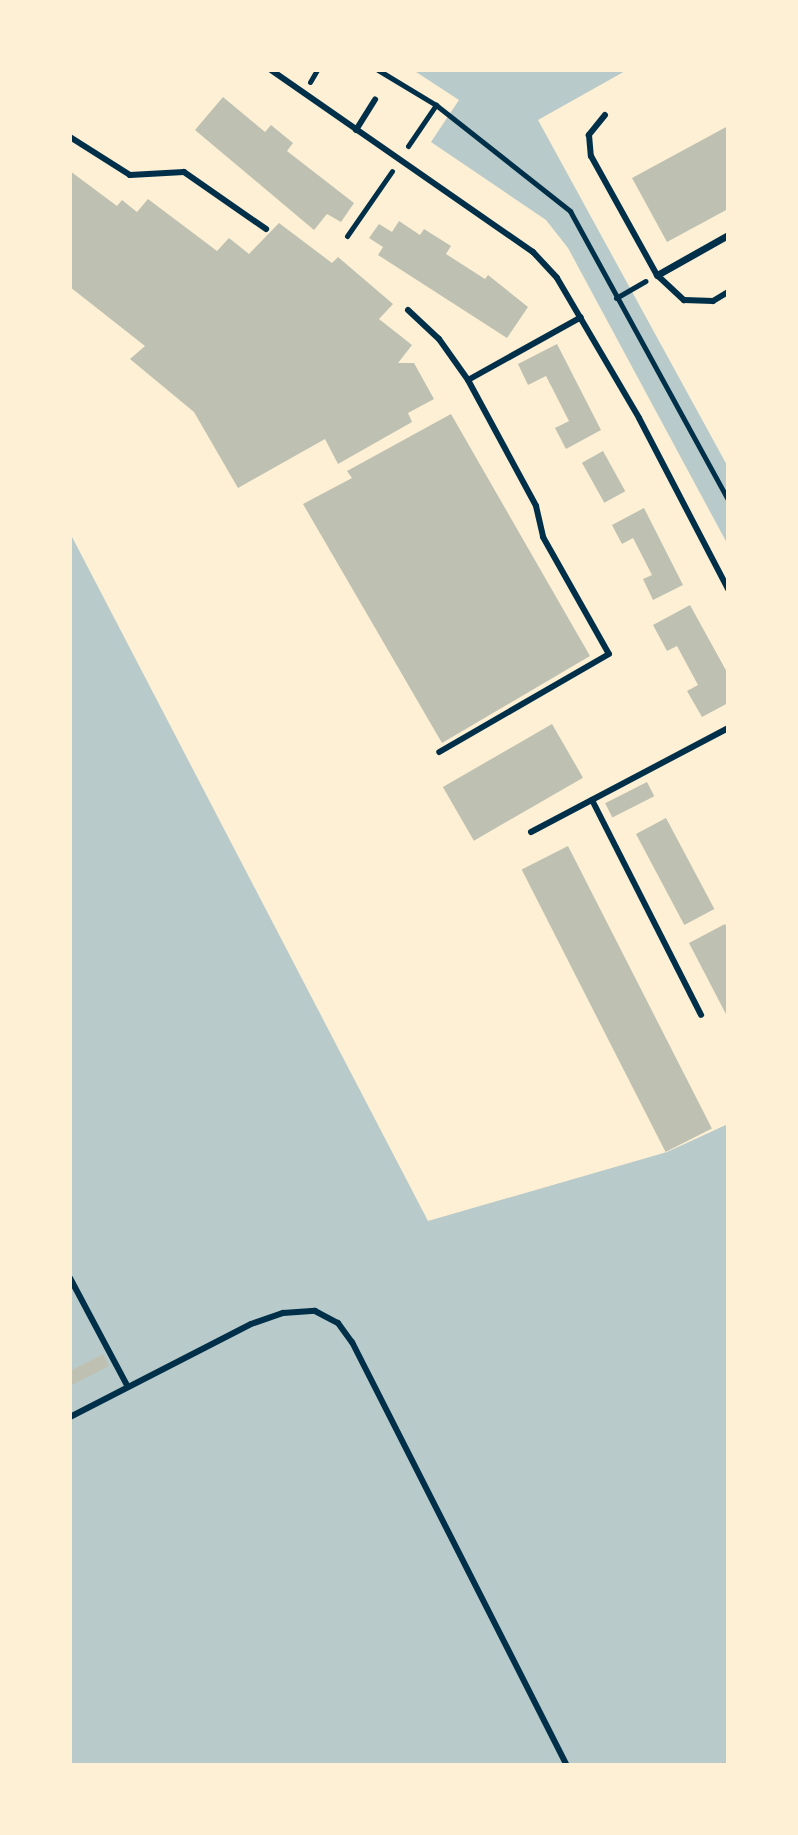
<!DOCTYPE html>
<style>
body{margin:0}
#map{position:relative;width:798px;height:1835px;overflow:hidden;background:#fdf0d5;font-family:"Asap Condensed",sans-serif}
div>[style]{position:absolute}
[style*='--x']{left:calc(var(--x)*1px);top:calc(var(--y)*1px);width:calc(var(--w)*1px);rotate:calc(var(--a)*1deg)}
.green>*{inset:0;background:#b9caca}
.building>*{inset:0;background:#bec0b2;transform-origin:0 0}
.path>*{height:5px;margin:-2.5px;padding:0 2.5px;transform-origin:2.5px;border-radius:2.5px;background:#003049}
.service>*{height:6px;margin:-3px;padding:0 3px;transform-origin:3px;border-radius:3px;background:#003049}
.pedestrian>*{height:7px;margin:-3.5px;padding:0 3.5px;transform-origin:3.5px;border-radius:3.5px;background:#003049}
span{translate:-50% -50%;white-space:nowrap;text-align:center;line-height:1.15;-webkit-text-stroke:8px #fdf0d5;paint-order:stroke}
.frame{position:absolute;inset:0;border:72px solid #fdf0d5;pointer-events:none}
</style>
<div id="map">
<div class="green">
<div style="clip-path:polygon(413px 70px,627px 70px,538px 120px,728px 467px,728px 545px,568px 248px,546px 220px,431px 142px,459px 100px)"></div>
<div style="clip-path:polygon(70px 533px,428px 1221px,667px 1152px,728px 1124px,728px 1765px,70px 1765px)"></div>
</div>
<div class="building">
<div style="clip-path:polygon(223px 97px,265px 132px,271px 125px,293px 143px,287px 151px,354px 203px,341px 222px,327px 214px,314px 230px,195px 130px)"></div>
<div style="clip-path:polygon(728px 126px,728px 209px,667px 242px,632px 178px)"></div>
<div style="clip-path:polygon(70px 171px,117px 206px,122px 200px,137px 212px,148px 199px,217px 251px,229px 238px,249px 254px,279px 223px,332px 263px,338px 257px,393px 304px,379px 319px,412px 345px,398px 363px,414px 363px,434px 399px,408px 413px,412px 422px,338px 464px,325px 439px,238px 488px,194px 412px,130px 359px,145px 346px,70px 287px)"></div>
<div style="clip-path:polygon(399px 221px,420px 235px,424px 229px,451px 246px,446px 254px,485px 279px,488px 275px,528px 307px,507px 338px,378px 255px,383px 247px,369px 238px,379px 224px,392px 232px)"></div>
<div style="clip-path:polygon(557px 344px,601px 430px,566px 449px,555px 428px,569px 421px,546px 376px,528px 385px,518px 364px)"></div>
<div style="clip-path:polygon(451px 414px,590px 656px,442px 743px,303px 504px,352px 478px,347px 471px)"></div>
<div style="left:603px;top:451px;width:46px;height:24px;rotate:61deg"></div>
<div style="clip-path:polygon(644px 508px,683px 585px,653px 600px,643px 579px,652px 575px,633px 538px,622px 544px,612px 525px)"></div>
<div style="clip-path:polygon(690px 605px,728px 674px,728px 703px,702px 717px,687px 691px,698px 685px,677px 646px,667px 651px,653px 625px)"></div>
<div style="left:552px;top:724px;width:62px;height:126px;rotate:60deg"></div>
<div style="left:647px;top:782px;width:16px;height:47px;rotate:63deg"></div>
<div style="left:666px;top:818px;width:103px;height:34px;rotate:62deg"></div>
<div style="left:568px;top:846px;width:317px;height:52px;rotate:63deg"></div>
<div style="clip-path:polygon(725px 924px,728px 930px,728px 1018px,689px 943px)"></div>
<div style="clip-path:polygon(103px 1354px,109px 1366px,70px 1386px,70px 1371px)"></div>
</div>
<div class="path">
<div style="--x:378;--y:70;--w:68;--a:31.1"></div>
<div style="--x:436;--y:105;--w:171;--a:38.3"></div>
<div style="--x:570;--y:211;--w:329;--a:61.3"></div>
<div style="--x:310;--y:82;--w:14;--a:-60"></div>
<div style="--x:408;--y:146;--w:50;--a:-55.7"></div>
<div style="--x:347;--y:236;--w:79;--a:-55.3"></div>
<div style="--x:616;--y:298;--w:34;--a:-30"></div>
</div>
<div class="service">
<div style="--x:271;--y:70;--w:319;--a:34.8"></div>
<div style="--x:533;--y:252;--w:35;--a:47"></div>
<div style="--x:557;--y:278;--w:162;--a:59.6"></div>
<div style="--x:639;--y:418;--w:193;--a:62.5"></div>
<div style="--x:605;--y:115;--w:26;--a:129"></div>
<div style="--x:589;--y:135;--w:21;--a:85"></div>
<div style="--x:591;--y:156;--w:136;--a:61"></div>
<div style="--x:657;--y:275;--w:37;--a:43"></div>
<div style="--x:684;--y:300;--w:29;--a:2"></div>
<div style="--x:713;--y:301;--w:17;--a:-31"></div>
<div style="--x:356;--y:130;--w:36;--a:-58"></div>
<div style="--x:70;--y:137;--w:71;--a:32.3"></div>
<div style="--x:130;--y:175;--w:54;--a:-3.2"></div>
<div style="--x:184;--y:172;--w:100;--a:34.8"></div>
<div style="--x:408;--y:310;--w:42;--a:43.1"></div>
<div style="--x:439;--y:339;--w:50;--a:54.7"></div>
<div style="--x:468;--y:380;--w:143;--a:61.6"></div>
<div style="--x:536;--y:506;--w:32;--a:77"></div>
<div style="--x:543;--y:537;--w:134;--a:60.6"></div>
<div style="--x:609;--y:654;--w:196;--a:150"></div>
<div style="--x:468;--y:380;--w:129;--a:-29.1"></div>
<div style="--x:592;--y:800;--w:241;--a:63.1"></div>
<div style="--x:531;--y:832;--w:223;--a:-27.8"></div>
<div style="--x:70;--y:1278;--w:123;--a:62"></div>
<div style="--x:70;--y:1417;--w:203;--a:-27.2"></div>
<div style="--x:251;--y:1324;--w:34;--a:-19"></div>
<div style="--x:283;--y:1313;--w:32;--a:-4"></div>
<div style="--x:315;--y:1311;--w:26;--a:28"></div>
<div style="--x:338;--y:1323;--w:24;--a:54"></div>
<div style="--x:352;--y:1342;--w:475;--a:63.1"></div>
</div>
<div class="pedestrian">
<div style="--x:657;--y:275;--w:81;--a:-29.4"></div>
</div>
<div class="frame"></div>
</div>
